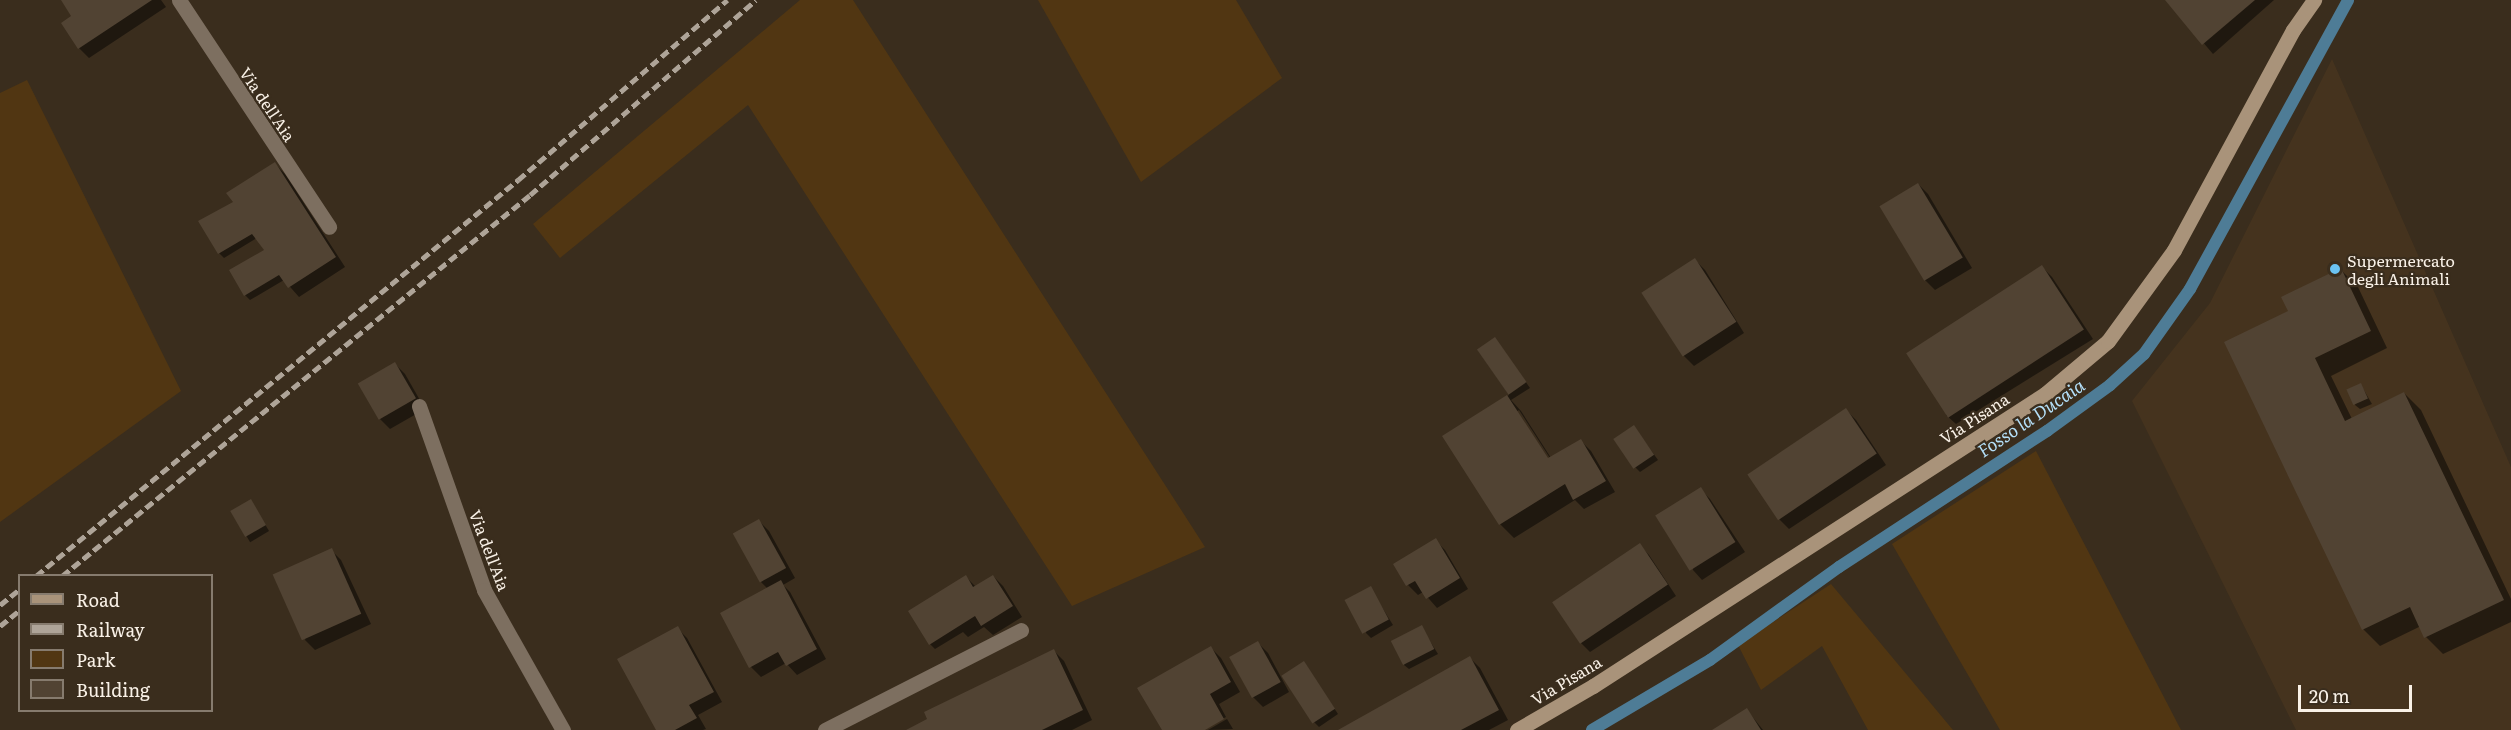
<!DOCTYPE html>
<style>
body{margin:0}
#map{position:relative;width:2511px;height:730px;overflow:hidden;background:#3a2d1d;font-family:Literata,serif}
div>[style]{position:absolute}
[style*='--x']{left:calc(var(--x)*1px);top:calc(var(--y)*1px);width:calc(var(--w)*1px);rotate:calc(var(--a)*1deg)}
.built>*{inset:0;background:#45331e}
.green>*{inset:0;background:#513612}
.shadow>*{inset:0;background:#0007;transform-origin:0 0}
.stream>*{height:12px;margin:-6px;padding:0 6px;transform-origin:6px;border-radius:6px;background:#4e7c96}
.building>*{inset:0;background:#514333;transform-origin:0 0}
.service>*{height:15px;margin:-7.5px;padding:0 7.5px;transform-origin:7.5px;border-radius:7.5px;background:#7d6f60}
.minor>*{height:15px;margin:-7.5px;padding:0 7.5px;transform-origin:7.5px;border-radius:7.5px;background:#7d6f60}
.secondary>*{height:15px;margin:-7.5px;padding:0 7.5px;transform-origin:7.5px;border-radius:7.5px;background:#a9937a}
.rail>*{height:4.5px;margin-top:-2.25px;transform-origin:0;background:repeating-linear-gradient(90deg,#aea498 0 9px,transparent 0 13.5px)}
.dots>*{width:16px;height:16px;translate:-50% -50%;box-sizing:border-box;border:3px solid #3a2d1d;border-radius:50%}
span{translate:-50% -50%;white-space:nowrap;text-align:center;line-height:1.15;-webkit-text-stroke:4.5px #3a2d1d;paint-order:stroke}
.street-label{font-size:16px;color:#f9f1e7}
.poi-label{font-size:16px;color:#f9f1e7}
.left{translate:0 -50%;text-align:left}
.water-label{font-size:18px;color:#b4dff8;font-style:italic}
.legend{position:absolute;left:18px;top:574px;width:195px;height:138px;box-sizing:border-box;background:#3a2d1d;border:2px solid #867b6e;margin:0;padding:8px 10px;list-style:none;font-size:18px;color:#f9f1e7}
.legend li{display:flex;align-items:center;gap:12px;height:30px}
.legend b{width:30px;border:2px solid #867b6e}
.scale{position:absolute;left:2298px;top:685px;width:114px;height:27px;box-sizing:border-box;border:3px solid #f9f1e7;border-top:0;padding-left:8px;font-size:18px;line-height:21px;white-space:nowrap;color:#f9f1e7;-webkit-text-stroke:4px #3a2d1d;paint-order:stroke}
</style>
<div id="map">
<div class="built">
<div style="clip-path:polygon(2332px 59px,2511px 467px,2511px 730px,2296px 730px,2132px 401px,2210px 303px)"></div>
</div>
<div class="green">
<div style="clip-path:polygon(800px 0,853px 0,1205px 547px,1072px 606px,748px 105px,560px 258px,533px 224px)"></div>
<div style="clip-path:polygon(1038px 0,1236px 0,1282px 78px,1141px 182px)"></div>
<div style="clip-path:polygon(27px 80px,181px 391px,0 522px,0 93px)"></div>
<div style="clip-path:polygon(2036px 451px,2181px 730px,2000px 730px,1892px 544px)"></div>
<div style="clip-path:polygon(1831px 584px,1953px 730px,1868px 730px,1822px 646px,1761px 690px,1738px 645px)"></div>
</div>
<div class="shadow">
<div style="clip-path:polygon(62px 0,161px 0,166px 7px,89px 58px,79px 48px,73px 16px)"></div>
<div style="clip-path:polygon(2167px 0,2274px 0,2213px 54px)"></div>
<div style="clip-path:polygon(275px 164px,285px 174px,345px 267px,299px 297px,284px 280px,250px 300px,245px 295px,265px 251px,257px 238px,224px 258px,219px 253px,234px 203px)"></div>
<div style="clip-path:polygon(1918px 184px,1928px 194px,1972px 268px,1935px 290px,1925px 280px,1881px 206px)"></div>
<div style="clip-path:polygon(1695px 260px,1705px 270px,1744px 333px,1694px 366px,1684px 356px)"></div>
<div style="clip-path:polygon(2042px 267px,2052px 277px,2093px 339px,1956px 424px,1946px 415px)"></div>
<div style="clip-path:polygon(2341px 270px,2358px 287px,2387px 348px,2331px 376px,2352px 419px,2404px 393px,2421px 410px,2511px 599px,2511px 622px,2443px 654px,2426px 637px,2421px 626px,2380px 646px,2363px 629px,2290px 312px)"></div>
<div style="clip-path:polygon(evenodd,1499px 344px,1530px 388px,1511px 400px,1521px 411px,1551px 458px,1581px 441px,1591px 451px,1615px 492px,1584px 509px,1575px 500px,1514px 538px,1500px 524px,1444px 436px,1509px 395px,1478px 350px,1499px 344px,1519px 410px,1557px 469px,1559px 477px,1516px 412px,1519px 410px)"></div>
<div style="clip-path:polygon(395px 364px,405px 374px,425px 409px,390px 429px,380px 419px)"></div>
<div style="clip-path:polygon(2361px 385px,2372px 404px,2360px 409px,2355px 405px)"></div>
<div style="clip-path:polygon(1846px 410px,1856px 420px,1886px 465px,1789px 529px,1779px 519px,1749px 474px)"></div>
<div style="clip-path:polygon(1634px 427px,1658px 460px,1640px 472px,1635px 467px)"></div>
<div style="clip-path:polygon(1700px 489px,1710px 499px,1745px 552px,1702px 580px,1693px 570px)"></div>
<div style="left:251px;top:501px;width:35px;height:22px;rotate:59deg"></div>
<div style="clip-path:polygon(759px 521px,769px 531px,795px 578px,783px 585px,790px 592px,826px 659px,797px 675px,786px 663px,761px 677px,751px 667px,722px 613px,768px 589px,761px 582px)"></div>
<div style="clip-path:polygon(1435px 540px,1445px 550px,1468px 589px,1437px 608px,1423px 592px,1418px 595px,1408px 585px,1395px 564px)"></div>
<div style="clip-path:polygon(1639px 545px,1649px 555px,1676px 596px,1590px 652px,1580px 642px)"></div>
<div style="clip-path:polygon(331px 550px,341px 560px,371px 624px,315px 650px,305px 640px)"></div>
<div style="clip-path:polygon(993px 576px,1003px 586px,1022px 617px,993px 635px,984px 627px,968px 637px,963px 632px,935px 649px,930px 644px,966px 577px,976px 587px)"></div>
<div style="clip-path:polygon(1370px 588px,1393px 625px,1371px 638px,1366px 633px)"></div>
<div style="clip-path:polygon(1421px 627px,1438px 654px,1409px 669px,1404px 665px)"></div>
<div style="clip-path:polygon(677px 628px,687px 638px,722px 702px,698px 715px,706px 729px,703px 730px,657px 730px)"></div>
<div style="clip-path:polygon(1258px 643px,1268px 653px,1289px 692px,1263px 707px,1253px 697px)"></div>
<div style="clip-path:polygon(1211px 648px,1221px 658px,1240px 692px,1219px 704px,1226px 717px,1202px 730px,1163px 730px)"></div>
<div style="clip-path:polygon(1054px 651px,1064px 661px,1092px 720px,1072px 730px,909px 730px)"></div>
<div style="clip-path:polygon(1470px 658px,1480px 668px,1508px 720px,1489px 730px,1341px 730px)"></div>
<div style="clip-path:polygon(1304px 663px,1338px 714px,1319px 727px,1314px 722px)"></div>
<div style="clip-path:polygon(1747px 710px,1763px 730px,1715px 730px)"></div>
<div style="clip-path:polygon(1227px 719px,1233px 729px,1208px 730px)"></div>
</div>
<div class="stream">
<div style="--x:1592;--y:730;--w:137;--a:-30.7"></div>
<div style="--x:1710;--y:660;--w:159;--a:-35.8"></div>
<div style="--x:1839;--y:567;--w:249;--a:-33.2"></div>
<div style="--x:2047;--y:431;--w:78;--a:-36.1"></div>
<div style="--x:2110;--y:385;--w:46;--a:-42.4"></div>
<div style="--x:2144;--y:354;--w:80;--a:-54.7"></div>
<div style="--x:2190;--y:289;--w:329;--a:-61.3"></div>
</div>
<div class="building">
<div style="clip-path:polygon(61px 0,152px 0,78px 49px,61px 23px,71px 16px)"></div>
<div style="clip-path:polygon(2165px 0,2255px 0,2202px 45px)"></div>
<div style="clip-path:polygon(275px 162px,336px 257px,288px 288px,279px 275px,244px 296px,229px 270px,264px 250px,252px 234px,218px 254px,198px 221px,233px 202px,226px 193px)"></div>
<div style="left:1918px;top:183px;width:87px;height:45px;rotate:59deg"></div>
<div style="left:1695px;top:258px;width:76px;height:64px;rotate:57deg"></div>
<div style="left:2042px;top:265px;width:77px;height:162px;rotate:57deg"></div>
<div style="clip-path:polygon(2341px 268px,2371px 331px,2315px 358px,2345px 421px,2404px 392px,2504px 600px,2424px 638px,2410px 607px,2362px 630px,2224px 342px,2288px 311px,2281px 297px)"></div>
<div style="left:1495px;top:337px;width:55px;height:22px;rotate:55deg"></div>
<div style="left:395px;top:362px;width:42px;height:43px;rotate:60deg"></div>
<div style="left:2361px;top:383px;width:17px;height:16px;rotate:66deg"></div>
<div style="clip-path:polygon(1507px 395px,1548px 458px,1581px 439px,1606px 481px,1573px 500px,1565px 484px,1499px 525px,1442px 436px)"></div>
<div style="left:1846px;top:408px;width:55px;height:119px;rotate:56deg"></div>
<div style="left:1634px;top:425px;width:36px;height:25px;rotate:56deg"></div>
<div style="left:1701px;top:487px;width:65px;height:54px;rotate:58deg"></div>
<div style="left:251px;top:499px;width:30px;height:24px;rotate:60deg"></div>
<div style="left:759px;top:519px;width:56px;height:30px;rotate:61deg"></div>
<div style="clip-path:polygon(1436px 538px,1460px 578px,1426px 599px,1415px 581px,1406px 586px,1393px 564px)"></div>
<div style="left:1640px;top:543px;width:50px;height:106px;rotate:56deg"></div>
<div style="left:332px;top:548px;width:72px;height:65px;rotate:66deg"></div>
<div style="clip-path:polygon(966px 575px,973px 587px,993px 575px,1013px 606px,981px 626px,975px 616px,929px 645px,908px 611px)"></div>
<div style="clip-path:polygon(781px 580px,817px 649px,786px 666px,778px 652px,749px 668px,720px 613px)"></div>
<div style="left:1371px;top:586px;width:38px;height:30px;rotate:62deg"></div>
<div style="left:1422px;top:625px;width:27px;height:35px;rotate:63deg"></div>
<div style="clip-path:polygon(678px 626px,714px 692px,689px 705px,697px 718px,675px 730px,656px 730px,617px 659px)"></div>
<div style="left:1258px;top:641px;width:47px;height:33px;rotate:61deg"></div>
<div style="clip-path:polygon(1211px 646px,1231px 682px,1210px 694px,1224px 719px,1205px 730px,1162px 730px,1137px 688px)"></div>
<div style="clip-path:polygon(1054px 649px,1083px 710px,1042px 730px,906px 730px,927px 719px,924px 712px)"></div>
<div style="clip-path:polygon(1470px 656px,1499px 710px,1461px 730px,1338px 730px)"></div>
<div style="left:1304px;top:661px;width:57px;height:27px;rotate:57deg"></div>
<div style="clip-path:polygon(1747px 708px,1761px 730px,1712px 730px)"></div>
</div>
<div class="service">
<div style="--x:419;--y:406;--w:195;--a:70.5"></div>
<div style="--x:484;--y:590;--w:161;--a:60.6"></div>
<div style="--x:825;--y:730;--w:220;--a:-27"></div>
</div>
<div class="minor">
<div style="--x:179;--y:0;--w:272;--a:56.5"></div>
</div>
<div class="secondary">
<div style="--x:1517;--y:730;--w:88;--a:-30.1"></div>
<div style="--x:1593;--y:686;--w:538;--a:-32.86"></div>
<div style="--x:2045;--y:394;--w:82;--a:-40.1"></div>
<div style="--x:2108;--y:341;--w:112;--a:-54"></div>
<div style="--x:2174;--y:250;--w:250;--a:-61.6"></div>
<div style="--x:2293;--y:30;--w:37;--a:-55"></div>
</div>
<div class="rail">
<div style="--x:36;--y:576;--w:624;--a:-39.41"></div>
<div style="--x:518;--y:180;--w:276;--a:-40.7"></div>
<div style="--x:62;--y:576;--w:603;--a:-39.15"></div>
<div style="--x:530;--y:195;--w:298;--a:-40.8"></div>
<div style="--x:0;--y:605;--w:26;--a:-39"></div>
<div style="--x:0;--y:626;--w:26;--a:-39"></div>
</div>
<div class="dots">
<div style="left:2335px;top:269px;background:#6bc3f2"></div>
</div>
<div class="street-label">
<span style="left:268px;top:104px;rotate:56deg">Via dell'Aia</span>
<span style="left:1974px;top:418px;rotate:-33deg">Via Pisana</span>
<span style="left:490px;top:550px;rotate:69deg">Via dell'Aia</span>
<span style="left:1566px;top:680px;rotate:-31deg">Via Pisana</span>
</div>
<div class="poi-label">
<span class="left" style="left:2347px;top:269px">Supermercato<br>degli Animali</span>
</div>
<div class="water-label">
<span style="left:2031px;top:418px;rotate:-34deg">Fosso la Ducaia</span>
</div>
<ul class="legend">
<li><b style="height:8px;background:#a9937a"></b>Road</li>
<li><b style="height:8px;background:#aea498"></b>Railway</li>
<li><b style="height:16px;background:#513612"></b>Park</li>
<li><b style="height:16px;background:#514333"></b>Building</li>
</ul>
<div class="scale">20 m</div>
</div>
